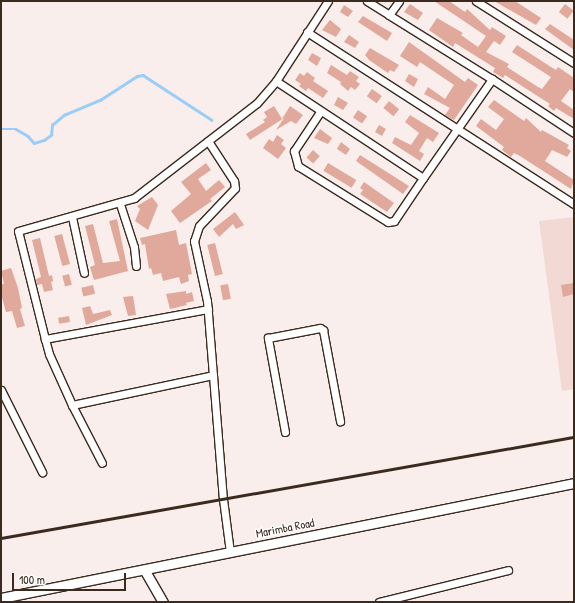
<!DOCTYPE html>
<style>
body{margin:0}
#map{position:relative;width:575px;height:603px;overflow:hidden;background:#f9eeeb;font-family:"Patrick Hand",sans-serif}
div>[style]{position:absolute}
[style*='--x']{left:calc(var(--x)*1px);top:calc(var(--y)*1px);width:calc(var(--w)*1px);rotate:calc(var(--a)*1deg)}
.built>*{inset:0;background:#f2d9d3}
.stream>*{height:2.5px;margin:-1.25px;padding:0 1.25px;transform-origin:1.25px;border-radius:1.25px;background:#9acdf7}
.building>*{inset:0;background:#e1a89c;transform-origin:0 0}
.roads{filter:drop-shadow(1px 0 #3b2a1e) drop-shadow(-1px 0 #3b2a1e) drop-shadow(0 1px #3b2a1e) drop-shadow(0 -1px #3b2a1e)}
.minor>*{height:7px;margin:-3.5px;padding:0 3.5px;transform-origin:3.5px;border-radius:3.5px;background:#fff}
.tertiary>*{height:9px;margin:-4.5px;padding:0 4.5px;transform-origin:4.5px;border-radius:4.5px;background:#fff}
.rail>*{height:2.5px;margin:-1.25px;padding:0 1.25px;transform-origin:1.25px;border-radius:1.25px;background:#3b2a1e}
span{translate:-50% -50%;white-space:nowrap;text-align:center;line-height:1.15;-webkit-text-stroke:3px #fff;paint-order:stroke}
.street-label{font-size:12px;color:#3b2a1e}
.frame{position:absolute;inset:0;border:2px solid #3b2a1e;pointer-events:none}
.scale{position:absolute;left:12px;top:573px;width:114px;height:18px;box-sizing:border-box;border:2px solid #3b2a1e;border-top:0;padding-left:5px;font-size:12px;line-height:14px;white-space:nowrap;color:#3b2a1e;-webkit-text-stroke:3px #fff;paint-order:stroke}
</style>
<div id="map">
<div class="built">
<div style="clip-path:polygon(574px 217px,574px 389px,562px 391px,539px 221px)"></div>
</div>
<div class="stream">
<div style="--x:1;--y:129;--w:15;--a:0"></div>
<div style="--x:16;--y:129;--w:14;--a:30"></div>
<div style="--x:28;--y:136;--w:9;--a:49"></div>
<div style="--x:34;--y:143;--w:10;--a:-17"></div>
<div style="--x:44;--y:140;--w:9;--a:-36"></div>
<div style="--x:51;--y:135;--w:10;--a:-84"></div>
<div style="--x:52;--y:125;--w:16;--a:-40"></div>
<div style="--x:64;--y:115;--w:39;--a:-23"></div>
<div style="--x:100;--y:100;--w:44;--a:-33"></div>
<div style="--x:137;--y:76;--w:6;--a:-9"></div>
<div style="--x:143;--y:75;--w:82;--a:33.1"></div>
</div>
<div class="building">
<div style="clip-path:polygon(434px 1px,449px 1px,465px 12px,467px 9px,490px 30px,492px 27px,506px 36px,500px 45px,494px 41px,486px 52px,509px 64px,507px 67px,538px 87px,542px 89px,551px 77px,512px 52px,517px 45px,551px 67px,556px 70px,558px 67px,574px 78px,574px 92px,570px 89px,561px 101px,574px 110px,574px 119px,556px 108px,554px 111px,548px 106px,550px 104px,508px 77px,505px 75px,503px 78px,493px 72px,495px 68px,455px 43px,453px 47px,429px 30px,437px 18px,463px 33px,461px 35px,478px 47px,486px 36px)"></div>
<div style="clip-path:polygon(494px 1px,515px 1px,541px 18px,536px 25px)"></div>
<div style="clip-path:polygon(410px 4px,423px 13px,418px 20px,404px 12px)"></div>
<div style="left:565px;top:4px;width:11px;height:10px;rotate:38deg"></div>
<div style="clip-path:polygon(344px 5px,353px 11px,348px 17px,340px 12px)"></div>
<div style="clip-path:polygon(363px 16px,392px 33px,387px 41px,358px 22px)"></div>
<div style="clip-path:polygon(330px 20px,341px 29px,336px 37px,322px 30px)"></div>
<div style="clip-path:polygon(550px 24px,574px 40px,574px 50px,545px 29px)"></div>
<div style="clip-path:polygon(349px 35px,359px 42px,355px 48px,344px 42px)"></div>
<div style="clip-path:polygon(409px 42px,465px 82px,468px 78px,478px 85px,454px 120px,445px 115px,450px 108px,424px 94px,428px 87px,445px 99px,454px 85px,420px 62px,417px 67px,400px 56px)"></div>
<div style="clip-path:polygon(370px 48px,399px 65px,394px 72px,390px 70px,388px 73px,369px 60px,365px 55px)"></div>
<div style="clip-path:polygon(312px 53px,321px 58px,317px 66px,308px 60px)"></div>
<div style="clip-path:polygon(331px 65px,347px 75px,350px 71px,359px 77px,356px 81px,360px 84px,355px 90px,351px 87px,348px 91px,340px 84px,341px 82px,327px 73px)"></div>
<div style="clip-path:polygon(307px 72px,315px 78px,313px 81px,328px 91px,323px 98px,308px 88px,306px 91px,299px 86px,301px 84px,295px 80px,300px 73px,304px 76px)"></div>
<div style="clip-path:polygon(409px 74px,418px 79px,414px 87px,405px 81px)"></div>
<div style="left:372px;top:89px;width:12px;height:9px;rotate:35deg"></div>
<div style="clip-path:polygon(338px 97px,348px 103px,343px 110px,334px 105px)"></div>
<div style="clip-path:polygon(494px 100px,524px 121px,526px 118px,541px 132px,542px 130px,569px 145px,567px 148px,571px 151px,567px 157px,552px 150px,545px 161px,574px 180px,571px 189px,520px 156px,514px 153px,511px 157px,502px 150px,504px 147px,476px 126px,481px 119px,496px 130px,504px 119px,488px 107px)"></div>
<div style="left:389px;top:101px;width:13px;height:9px;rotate:39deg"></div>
<div style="clip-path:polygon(274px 106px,282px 119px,290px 106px,303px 115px,296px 124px,291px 121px,276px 130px,284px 118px,250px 140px,246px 134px,265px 122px,263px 120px,267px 117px,264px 112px)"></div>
<div style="left:358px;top:110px;width:11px;height:9px;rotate:34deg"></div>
<div style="clip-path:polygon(410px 115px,439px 133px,433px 142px,427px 138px,419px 151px,424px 154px,420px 161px,392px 143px,395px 137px,411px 145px,419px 133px,405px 122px)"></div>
<div style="left:379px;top:125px;width:8px;height:8px;rotate:30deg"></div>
<div style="clip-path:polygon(320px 129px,332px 138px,328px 144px,314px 138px)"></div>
<div style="clip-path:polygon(277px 135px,284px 140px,281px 144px,286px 148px,278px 159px,263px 148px,269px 139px,273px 142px)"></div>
<div style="clip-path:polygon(341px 142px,350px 149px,346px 155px,337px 149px)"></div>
<div style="left:313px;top:150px;width:9px;height:10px;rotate:41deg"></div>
<div style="clip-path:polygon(360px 155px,409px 186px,403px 194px,356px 161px)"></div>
<div style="clip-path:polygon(206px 163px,211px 170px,198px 179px,206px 191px,219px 180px,225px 187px,210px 199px,212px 201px,180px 223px,171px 211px,191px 194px,181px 182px)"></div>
<div style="left:328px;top:163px;width:33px;height:9px;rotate:31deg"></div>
<div style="clip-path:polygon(364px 182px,394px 203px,387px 212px,360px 194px,363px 190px,360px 188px)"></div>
<div style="clip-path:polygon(152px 197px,158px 205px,148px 230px,135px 221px,140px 209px,137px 206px)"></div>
<div style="clip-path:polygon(235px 212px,244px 225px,236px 229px,233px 224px,219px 237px,213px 229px)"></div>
<div style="clip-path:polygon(117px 219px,128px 271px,94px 280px,90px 267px,95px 265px,85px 226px,93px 224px,103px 263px,120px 261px,109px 221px)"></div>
<div style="clip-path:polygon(176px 230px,179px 245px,186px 243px,192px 274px,188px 275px,189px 281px,181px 284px,179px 277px,163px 281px,161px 273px,153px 275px,151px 268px,149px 269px,145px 244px,142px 245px,140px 238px)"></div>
<div style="left:62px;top:234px;width:31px;height:8px;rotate:75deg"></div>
<div style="clip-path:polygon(40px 238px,49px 276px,52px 275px,53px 281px,51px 282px,53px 290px,44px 292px,42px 284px,37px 285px,36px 279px,41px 277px,32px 240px)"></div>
<div style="left:215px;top:243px;width:32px;height:8px;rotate:76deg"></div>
<div style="clip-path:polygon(11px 268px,18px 288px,22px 308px,20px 309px,25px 326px,17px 328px,12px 311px,6px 312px,1px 294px,1px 284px,4px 284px,1px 271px)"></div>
<div style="left:69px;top:274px;width:11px;height:7px;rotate:75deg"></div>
<div style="clip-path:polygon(574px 283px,574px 294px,563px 297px,561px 285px)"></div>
<div style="left:228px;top:284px;width:15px;height:8px;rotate:79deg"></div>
<div style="left:93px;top:285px;width:9px;height:12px;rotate:77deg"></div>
<div style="clip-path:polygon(186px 291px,186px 294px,192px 292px,194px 301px,186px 303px,187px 305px,170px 309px,166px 294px)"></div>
<div style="clip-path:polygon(133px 296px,136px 315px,128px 316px,123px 297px)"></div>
<div style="clip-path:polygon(90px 306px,93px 314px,110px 310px,112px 315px,86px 325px,82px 308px)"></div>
<div style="left:69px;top:316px;width:6px;height:11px;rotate:81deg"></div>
</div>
<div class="roads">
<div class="minor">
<div style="--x:367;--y:1;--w:26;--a:32"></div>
<div style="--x:389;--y:15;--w:17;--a:-54"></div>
<div style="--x:476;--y:1;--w:116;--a:32.3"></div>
<div style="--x:389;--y:15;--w:121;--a:31.9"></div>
<div style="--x:492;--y:79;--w:98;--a:33.4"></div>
<div style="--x:307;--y:32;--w:318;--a:32.8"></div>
<div style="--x:276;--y:81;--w:176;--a:33.4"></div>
<div style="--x:423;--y:178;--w:121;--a:-55.1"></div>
<div style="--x:320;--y:112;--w:47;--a:123.7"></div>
<div style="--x:294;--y:151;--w:16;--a:75"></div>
<div style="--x:298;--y:166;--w:106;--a:31.9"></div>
<div style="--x:388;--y:222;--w:6;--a:-9"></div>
<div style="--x:394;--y:221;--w:52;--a:-56"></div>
<div style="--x:208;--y:141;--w:48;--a:57"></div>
<div style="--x:234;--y:181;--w:7;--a:82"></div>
<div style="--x:235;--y:188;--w:52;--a:133.5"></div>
<div style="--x:199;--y:226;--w:16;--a:108"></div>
<div style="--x:194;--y:241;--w:61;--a:77.8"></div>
<div style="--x:207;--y:301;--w:199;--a:85.4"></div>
<div style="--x:223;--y:499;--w:53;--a:82.5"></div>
<div style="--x:120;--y:204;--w:45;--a:72"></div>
<div style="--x:134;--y:247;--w:19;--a:84"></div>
<div style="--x:72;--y:217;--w:57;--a:77.9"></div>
<div style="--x:208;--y:309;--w:166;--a:169.6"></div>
<div style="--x:45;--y:339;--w:111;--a:-104"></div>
<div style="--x:18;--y:231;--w:121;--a:-15.9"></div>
<div style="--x:134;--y:198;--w:155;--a:-37.7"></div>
<div style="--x:257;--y:103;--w:29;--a:-49"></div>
<div style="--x:276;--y:81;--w:95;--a:-57"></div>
<div style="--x:45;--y:339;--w:16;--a:75"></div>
<div style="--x:49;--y:354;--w:56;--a:65.7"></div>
<div style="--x:72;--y:405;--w:65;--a:62.7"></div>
<div style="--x:1;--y:390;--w:92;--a:63.4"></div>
<div style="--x:72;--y:405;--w:144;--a:-12"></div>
<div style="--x:285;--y:432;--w:96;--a:-100.3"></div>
<div style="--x:268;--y:338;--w:53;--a:-10.9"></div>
<div style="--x:320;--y:328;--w:4;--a:34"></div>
<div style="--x:323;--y:330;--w:93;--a:79.4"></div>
<div style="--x:379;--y:602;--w:133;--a:-13.9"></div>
</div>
<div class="tertiary">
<div style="--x:145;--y:571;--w:36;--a:60"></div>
<div style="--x:1;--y:598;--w:584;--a:-11.35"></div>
</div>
</div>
<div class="rail">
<div style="--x:1;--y:538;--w:582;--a:-10"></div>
</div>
<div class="street-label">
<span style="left:285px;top:528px;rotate:-11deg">Marimba Road</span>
</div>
<div class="frame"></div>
<div class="scale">100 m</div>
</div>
